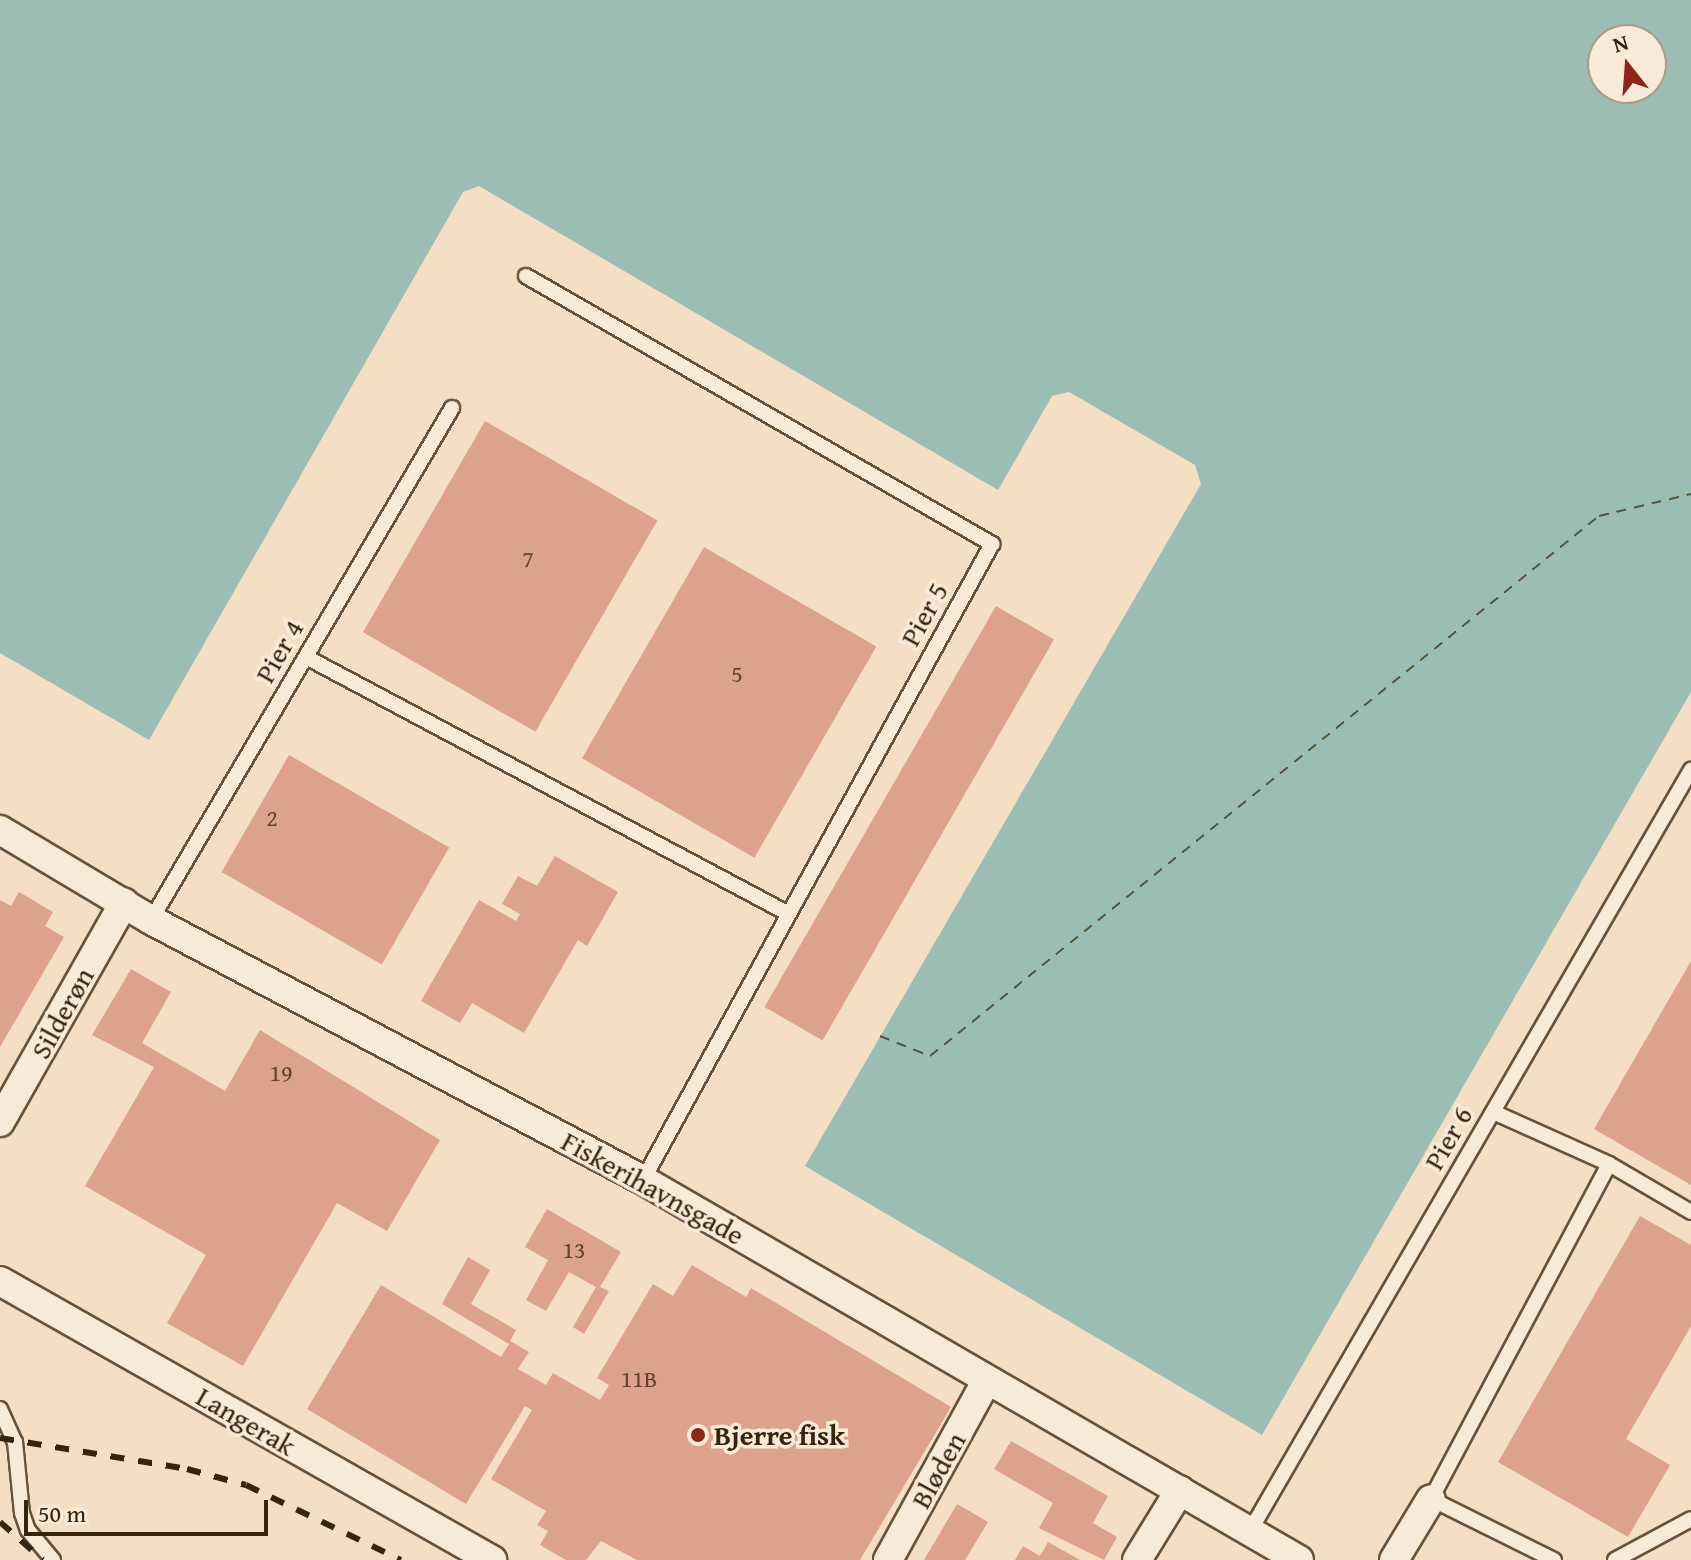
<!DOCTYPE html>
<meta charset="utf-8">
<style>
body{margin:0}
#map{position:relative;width:1691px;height:1560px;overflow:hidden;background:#f4dfc4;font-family:"Gentium Book Plus",serif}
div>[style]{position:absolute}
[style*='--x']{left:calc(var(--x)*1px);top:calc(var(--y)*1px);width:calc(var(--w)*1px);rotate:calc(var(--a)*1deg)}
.water>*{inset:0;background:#9cbdb4}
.ferry>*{height:2px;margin-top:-1px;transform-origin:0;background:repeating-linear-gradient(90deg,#55523e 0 10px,transparent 0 18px)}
.building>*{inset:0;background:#dca28b;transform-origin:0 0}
.roads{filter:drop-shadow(2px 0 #66533a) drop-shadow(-2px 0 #66533a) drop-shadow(0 2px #66533a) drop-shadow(0 -2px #66533a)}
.lane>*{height:14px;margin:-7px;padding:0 7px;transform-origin:7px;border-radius:7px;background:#f8ead9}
.street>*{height:28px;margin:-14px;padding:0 14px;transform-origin:14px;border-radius:14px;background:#f8ead9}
.rail>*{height:6px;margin-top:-3px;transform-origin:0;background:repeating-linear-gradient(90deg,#37240c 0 14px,transparent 0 28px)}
.dots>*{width:22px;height:22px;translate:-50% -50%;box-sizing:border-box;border:4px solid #f8ead9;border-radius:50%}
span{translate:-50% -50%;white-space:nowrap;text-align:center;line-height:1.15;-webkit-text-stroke:7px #f8ead9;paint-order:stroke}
.number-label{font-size:24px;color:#60442c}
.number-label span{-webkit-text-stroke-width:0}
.street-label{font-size:28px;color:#37240c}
.poi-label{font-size:28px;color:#37240c;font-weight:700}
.left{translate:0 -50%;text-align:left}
.north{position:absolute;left:1587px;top:24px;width:80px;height:80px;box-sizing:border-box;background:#f8ead9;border:2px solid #ab9b87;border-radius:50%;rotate:343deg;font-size:22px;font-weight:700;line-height:32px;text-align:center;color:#37240c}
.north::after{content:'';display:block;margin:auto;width:28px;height:36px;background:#8f2418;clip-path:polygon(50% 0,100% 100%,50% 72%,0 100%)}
.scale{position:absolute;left:24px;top:1500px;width:244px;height:36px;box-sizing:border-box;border:4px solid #37240c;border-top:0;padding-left:10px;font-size:24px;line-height:28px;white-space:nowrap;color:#37240c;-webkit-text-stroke:6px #f8ead9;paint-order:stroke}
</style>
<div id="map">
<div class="water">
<div style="clip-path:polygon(evenodd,0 0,1691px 0,1691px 692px,1262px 1435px,805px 1166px,1201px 484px,1195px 465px,1069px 392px,1052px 396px,998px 490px,479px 186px,463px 192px,149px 740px,0 653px,0 0,1603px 40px,1651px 40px,1651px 88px,1603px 88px,1603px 40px)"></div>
</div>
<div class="ferry">
<div style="--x:880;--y:1036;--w:54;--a:21.8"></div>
<div style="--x:930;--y:1056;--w:860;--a:-38.91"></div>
<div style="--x:1599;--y:516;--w:95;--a:-13.4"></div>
</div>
<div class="building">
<div style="left:485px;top:421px;width:199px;height:244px;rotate:30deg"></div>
<div style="left:704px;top:547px;width:199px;height:244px;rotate:30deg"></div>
<div style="left:996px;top:606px;width:67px;height:463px;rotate:30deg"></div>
<div style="left:289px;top:755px;width:185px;height:135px;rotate:30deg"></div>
<div style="clip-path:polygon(555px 856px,618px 892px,587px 946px,578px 940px,524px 1033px,472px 1003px,460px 1023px,421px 1001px,479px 900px,516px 921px,520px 914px,502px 904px,518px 876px,537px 886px)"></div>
<div style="clip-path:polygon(19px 892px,53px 912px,45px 926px,64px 937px,0 1047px,0 900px,11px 906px)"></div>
<div style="clip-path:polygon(1691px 961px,1691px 1185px,1594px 1129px)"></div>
<div style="clip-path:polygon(131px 969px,171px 992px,142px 1043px,225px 1091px,260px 1030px,440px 1140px,387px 1231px,337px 1203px,243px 1366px,167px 1323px,206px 1255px,85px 1186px,154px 1067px,92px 1035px)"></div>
<div style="clip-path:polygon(547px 1209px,621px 1252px,600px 1287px,609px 1291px,584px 1334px,573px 1327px,596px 1287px,569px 1272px,546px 1311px,526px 1300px,548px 1260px,525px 1247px)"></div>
<div style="clip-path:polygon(1640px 1216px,1691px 1245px,1691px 1326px,1626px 1439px,1670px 1465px,1628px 1537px,1498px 1462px)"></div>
<div style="clip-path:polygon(468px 1257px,490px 1270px,471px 1304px,516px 1330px,510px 1341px,529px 1352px,518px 1369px,546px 1385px,553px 1373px,600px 1400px,609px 1385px,597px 1378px,653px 1284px,673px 1296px,692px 1265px,746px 1297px,751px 1288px,951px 1407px,860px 1560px,637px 1560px,601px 1541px,586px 1560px,566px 1560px,540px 1545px,548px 1531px,537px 1525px,546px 1511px,491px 1479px,532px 1410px,525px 1406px,466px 1504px,307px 1409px,381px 1285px,501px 1357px,509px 1344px,442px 1304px)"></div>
<div style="clip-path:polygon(1011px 1441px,1108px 1496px,1093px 1523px,1117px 1537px,1104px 1560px,1039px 1528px,1053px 1503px,994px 1469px)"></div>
<div style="clip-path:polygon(957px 1504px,988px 1522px,965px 1560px,924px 1560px)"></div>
<div style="clip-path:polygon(1048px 1542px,1080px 1560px,1015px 1560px,1023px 1546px,1040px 1556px)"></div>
</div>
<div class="roads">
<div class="lane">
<div style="--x:526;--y:276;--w:538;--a:29.9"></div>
<div style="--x:992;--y:544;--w:725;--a:118.76"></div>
<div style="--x:306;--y:657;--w:547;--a:28.02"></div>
<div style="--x:151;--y:920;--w:594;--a:-59.55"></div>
<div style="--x:1493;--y:1112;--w:127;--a:24.1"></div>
<div style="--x:0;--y:1409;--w:36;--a:66"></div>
<div style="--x:15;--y:1442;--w:71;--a:84.4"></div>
<div style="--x:22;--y:1513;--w:18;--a:71"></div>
<div style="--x:28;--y:1530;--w:39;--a:50"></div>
<div style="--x:1250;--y:1531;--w:880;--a:-59.91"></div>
<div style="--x:1554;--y:1560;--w:137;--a:-153.6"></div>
<div style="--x:1431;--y:1499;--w:379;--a:-62"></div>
<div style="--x:1609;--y:1164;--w:95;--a:30.3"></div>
<div style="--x:1615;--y:1560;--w:86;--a:-28.3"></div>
</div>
<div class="street">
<div style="--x:0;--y:830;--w:176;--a:30.8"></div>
<div style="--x:151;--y:920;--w:556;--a:27.85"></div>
<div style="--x:643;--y:1180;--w:758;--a:30.08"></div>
<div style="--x:0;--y:1122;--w:252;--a:-60.5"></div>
<div style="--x:0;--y:1281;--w:566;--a:29.56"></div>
<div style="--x:888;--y:1560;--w:205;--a:-61.2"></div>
<div style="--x:1137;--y:1560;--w:82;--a:-58.4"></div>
<div style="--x:1394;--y:1560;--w:71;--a:-58.8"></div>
</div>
</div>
<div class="rail">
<div style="--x:0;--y:1438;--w:190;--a:9.4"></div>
<div style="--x:187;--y:1469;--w:61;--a:15.2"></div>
<div style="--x:246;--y:1485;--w:172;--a:25.8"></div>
<div style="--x:0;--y:1522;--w:57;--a:41.5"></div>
</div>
<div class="dots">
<div style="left:698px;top:1435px;background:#8f2418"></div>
</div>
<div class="number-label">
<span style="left:528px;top:559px">7</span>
<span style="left:737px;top:674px">5</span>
<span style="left:272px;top:818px">2</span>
<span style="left:281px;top:1073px">19</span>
<span style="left:574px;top:1250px">13</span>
<span style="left:639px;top:1379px">11B</span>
</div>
<div class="street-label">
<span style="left:924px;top:614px;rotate:-61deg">Pier 5</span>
<span style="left:279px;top:651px;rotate:-60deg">Pier 4</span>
<span style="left:62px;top:1013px;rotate:-61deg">Silderøn</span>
<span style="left:1448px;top:1138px;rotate:-60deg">Pier 6</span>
<span style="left:653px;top:1188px;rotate:29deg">Fiskerihavnsgade</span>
<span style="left:246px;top:1421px;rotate:30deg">Langerak</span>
<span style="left:938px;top:1470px;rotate:-61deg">Bløden</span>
</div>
<div class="poi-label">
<span class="left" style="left:714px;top:1435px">Bjerre fisk</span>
</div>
<div class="north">N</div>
<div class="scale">50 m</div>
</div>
